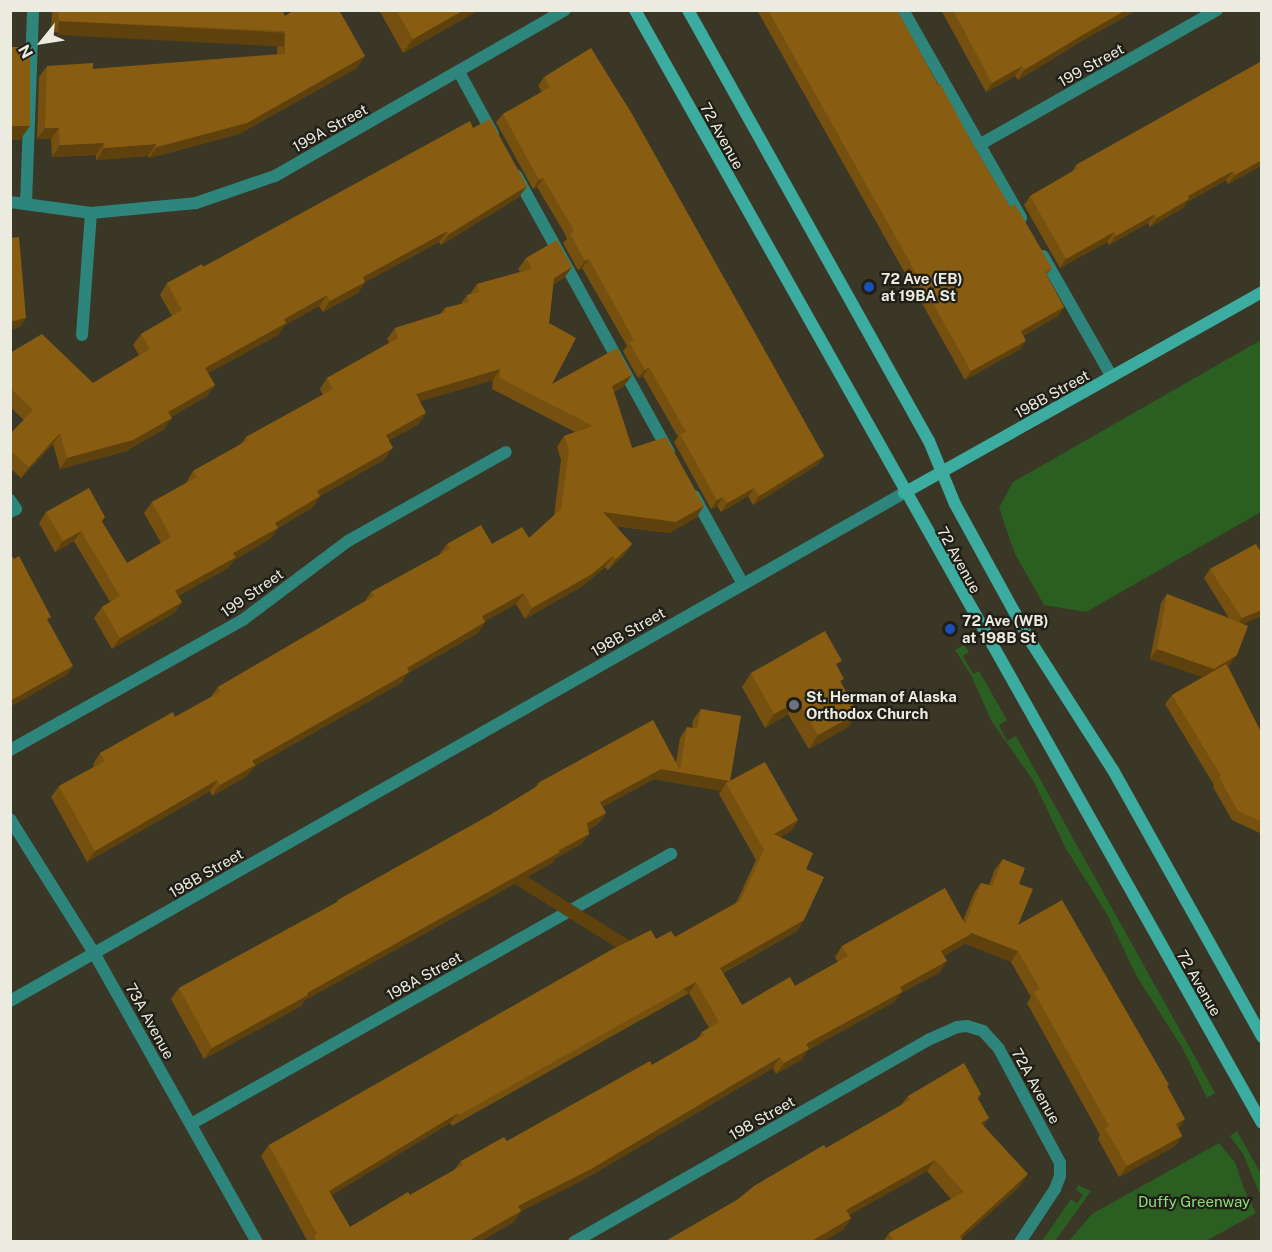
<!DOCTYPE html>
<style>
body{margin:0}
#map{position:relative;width:1272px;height:1252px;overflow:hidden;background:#3b3727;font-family:"Public Sans",sans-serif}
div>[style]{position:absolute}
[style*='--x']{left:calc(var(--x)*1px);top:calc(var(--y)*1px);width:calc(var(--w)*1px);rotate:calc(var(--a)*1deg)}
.green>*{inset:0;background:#2b5e21}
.lane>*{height:12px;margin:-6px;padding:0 6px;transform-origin:6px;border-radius:6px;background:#2d857c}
.street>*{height:12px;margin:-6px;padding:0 6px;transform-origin:6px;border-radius:6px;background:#2d857c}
.secondary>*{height:12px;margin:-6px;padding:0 6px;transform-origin:6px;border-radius:6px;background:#3caca0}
.wall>*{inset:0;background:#75500f}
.shaded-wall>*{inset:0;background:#5f410d;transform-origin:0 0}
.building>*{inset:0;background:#885d12;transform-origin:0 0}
.dots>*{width:16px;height:16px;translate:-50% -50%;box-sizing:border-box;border:3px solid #201f17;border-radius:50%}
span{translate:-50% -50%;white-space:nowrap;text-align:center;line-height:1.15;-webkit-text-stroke:4.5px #201f17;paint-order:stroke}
.street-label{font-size:15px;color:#ecebe0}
.poi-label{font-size:15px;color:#ecebe0;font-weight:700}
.left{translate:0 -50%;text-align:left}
.park-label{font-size:15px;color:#8bde7a}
.frame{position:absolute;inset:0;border:12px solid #ecebe0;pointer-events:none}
.north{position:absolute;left:12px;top:12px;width:60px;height:60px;-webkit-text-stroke:4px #201f17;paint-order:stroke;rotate:240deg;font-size:16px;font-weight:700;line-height:24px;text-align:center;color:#ecebe0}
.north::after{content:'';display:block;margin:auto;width:21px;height:27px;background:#ecebe0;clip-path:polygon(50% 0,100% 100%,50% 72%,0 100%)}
</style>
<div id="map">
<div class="green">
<div style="clip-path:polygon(1261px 340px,1261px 512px,1086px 612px,1044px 605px,1015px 554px,999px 508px,1013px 482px)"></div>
<div style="clip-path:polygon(964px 645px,969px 652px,963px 656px,973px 674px,979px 671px,1007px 720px,999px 725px,1007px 741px,1016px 736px,1215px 1093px,1207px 1098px,1183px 1049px,1137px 977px,1107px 914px,1065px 847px,1033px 780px,992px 722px,971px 675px,955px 650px)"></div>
<div style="clip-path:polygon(1237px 1131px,1261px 1174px,1261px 1197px,1243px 1154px,1230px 1136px)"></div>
<div style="clip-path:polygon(1219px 1143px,1235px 1162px,1244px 1189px,1256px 1213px,1206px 1241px,1069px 1241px,1092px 1214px)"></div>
<div style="clip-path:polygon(1078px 1185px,1091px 1191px,1055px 1241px,1042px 1241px,1071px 1199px,1077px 1203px,1083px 1195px,1076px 1190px)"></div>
</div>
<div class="lane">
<div style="--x:903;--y:10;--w:239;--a:60.4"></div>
<div style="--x:459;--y:72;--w:71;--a:61.3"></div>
<div style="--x:516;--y:175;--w:316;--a:61.1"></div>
<div style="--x:26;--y:203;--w:193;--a:-87.9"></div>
<div style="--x:1043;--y:256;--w:139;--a:60.3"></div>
<div style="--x:694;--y:496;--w:101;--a:60.9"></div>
<div style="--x:10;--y:500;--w:11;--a:56"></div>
<div style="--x:16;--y:509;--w:7;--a:153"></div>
</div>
<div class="street">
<div style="--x:979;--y:145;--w:274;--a:-29.6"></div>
<div style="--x:10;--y:202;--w:82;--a:7.7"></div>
<div style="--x:91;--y:213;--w:105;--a:-5.4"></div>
<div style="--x:196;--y:203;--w:83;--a:-18.9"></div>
<div style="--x:275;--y:176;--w:334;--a:-29.8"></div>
<div style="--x:82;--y:335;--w:122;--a:-85.8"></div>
<div style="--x:10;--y:750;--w:268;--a:-29.2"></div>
<div style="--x:244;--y:619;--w:130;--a:-36.9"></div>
<div style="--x:348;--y:541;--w:181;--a:-29.4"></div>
<div style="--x:10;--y:819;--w:158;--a:57.9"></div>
<div style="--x:94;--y:953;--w:332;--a:60.6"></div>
<div style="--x:10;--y:1001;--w:1028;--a:-29.61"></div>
<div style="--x:191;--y:1124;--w:551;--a:-29.36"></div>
<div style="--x:574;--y:1242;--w:408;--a:-29.7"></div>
<div style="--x:928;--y:1040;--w:32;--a:-24"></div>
<div style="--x:957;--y:1027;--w:10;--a:-6"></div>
<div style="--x:967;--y:1026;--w:17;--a:17"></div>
<div style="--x:983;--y:1031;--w:24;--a:48"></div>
<div style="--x:999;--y:1049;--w:129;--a:61.8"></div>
<div style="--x:1060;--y:1163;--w:13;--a:90"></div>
<div style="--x:1060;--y:1176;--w:14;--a:111"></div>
<div style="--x:1055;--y:1189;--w:64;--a:123.4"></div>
</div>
<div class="secondary">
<div style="--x:635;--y:10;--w:1277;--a:60.61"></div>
<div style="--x:688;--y:10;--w:494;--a:60.8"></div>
<div style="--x:929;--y:441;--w:68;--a:67.6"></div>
<div style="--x:955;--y:504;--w:158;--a:61.2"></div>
<div style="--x:1031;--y:642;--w:152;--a:57.4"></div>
<div style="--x:1113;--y:770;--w:306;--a:60.8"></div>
<div style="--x:904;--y:493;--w:411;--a:-29.3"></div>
</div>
<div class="wall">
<div style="clip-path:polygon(52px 10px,282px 10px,285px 16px,357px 68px,239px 134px,149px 158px,148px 156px,96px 160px,96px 155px,52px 157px,51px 139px,37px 139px,39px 77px,47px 66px,93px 69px,277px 54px,277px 43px,51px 32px)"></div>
<div style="clip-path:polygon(379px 10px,479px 10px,403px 53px)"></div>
<div style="clip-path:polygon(757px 10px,897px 10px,938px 85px,1010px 207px,1052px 268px,1046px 275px,1064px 307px,1058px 316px,1023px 336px,1020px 349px,965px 380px)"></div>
<div style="clip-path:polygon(941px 10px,1137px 10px,1085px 39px,1018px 80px,1015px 76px,986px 92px)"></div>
<div style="clip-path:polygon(1262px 61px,1262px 165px,1261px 166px,1228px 184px,1226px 180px,1187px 202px,1183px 208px,1150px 227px,1148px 223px,1109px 245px,1107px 242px,1060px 268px,1024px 205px,1030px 196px,1072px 172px,1076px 165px)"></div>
<div style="clip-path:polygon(544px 77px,824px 456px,817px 465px,753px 505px,748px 496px,721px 512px,717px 506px,711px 509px,674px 442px,678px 437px,643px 376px,638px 378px,623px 351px,627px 346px,582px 268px,578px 270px,563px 243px,567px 239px,565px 234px,537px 187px,533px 189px,496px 122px,503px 114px,542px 92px,538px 86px)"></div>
<div style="clip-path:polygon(473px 128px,527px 186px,519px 197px,441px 245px,439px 242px,365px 282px,358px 293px,323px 312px,319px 306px,285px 325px,278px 335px,208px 373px,215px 385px,207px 396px,171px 417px,172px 418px,164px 429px,126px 451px,60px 469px,53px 444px,21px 478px,10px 468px,10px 434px,24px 420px,10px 407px,10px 353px,93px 383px,139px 355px,133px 345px,141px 334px,172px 316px,160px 295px,167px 283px,203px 267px)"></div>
<div style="clip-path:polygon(526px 258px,572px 267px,564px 278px,553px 285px,549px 323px,552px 384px,632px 375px,624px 386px,614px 392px,632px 448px,697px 517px,669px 533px,615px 526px,632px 544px,624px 555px,608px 570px,605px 567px,584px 585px,525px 619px,516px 604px,485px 621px,485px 622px,478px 633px,408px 673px,401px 683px,255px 766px,247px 776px,212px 796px,210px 791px,87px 862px,51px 797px,59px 786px,94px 767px,93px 764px,100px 753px,175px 717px,211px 697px,218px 687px,365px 601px,371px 592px,439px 555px,447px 544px,492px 544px,529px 538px,554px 516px,561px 460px,557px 447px,564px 436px,575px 432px,492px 389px,493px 380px,420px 401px,419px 424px,389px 440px,385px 459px,320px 496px,313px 507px,278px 528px,270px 539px,234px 560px,228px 568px,178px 596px,182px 602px,174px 613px,112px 649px,94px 618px,102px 607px,110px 602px,74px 541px,55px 552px,39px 523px,46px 512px,105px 517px,102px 522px,127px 563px,161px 543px,144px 513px,152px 502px,186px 483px,193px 471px,241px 444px,246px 437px,323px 395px,320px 389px,327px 378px,389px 343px,387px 339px,395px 328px,440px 314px,445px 308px,461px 304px,467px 295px,470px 294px,477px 284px,520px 272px,518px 269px)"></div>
<div style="clip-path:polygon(1256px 544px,1244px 624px,1230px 664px,1228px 666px,1262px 734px,1262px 834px,1232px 820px,1213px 787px,1214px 785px,1165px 704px,1172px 695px,1203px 677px,1150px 659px,1161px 603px,1167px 594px,1229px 618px,1204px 578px,1210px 569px)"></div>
<div style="clip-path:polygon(837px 667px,841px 683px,858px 713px,848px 727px,809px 749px,788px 714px,765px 728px,742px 687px,751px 673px)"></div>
<div style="clip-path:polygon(evenodd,701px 709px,730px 781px,798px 820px,791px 831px,780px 837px,806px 869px,804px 920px,797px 931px,723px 973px,742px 1005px,795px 986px,838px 962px,835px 957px,842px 946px,963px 921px,974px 893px,981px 883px,989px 885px,995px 869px,1003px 859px,1019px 884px,1018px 925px,1167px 1087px,1179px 1129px,1182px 1136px,1175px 1146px,1119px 1177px,1098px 1139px,1100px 1135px,1027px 1003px,1031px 997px,1011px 962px,964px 943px,963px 945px,944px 956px,940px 972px,901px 993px,894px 1002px,808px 1050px,801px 1060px,776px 1074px,773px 1068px,583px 1180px,521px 1211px,514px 1222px,479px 1242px,308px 1242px,261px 1156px,269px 1145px,656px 939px,675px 937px,736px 903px,756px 860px,719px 794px,721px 791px,654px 779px,602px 807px,606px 813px,598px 824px,588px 830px,589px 834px,581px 844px,556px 858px,552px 863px,305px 1000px,301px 1006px,204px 1059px,171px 999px,179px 988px,335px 904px,338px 900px,490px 815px,535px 788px,538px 783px,676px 762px,680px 738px,687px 727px,692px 728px,693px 720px,701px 709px,689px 993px,709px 1028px,702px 1032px,697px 1039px,652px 1065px,507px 1141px,461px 1161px,454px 1170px,410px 1195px,350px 1227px,331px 1195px,450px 1123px,452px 1126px,689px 993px)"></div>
<div style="clip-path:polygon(981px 1094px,978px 1099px,984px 1126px,1020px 1186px,961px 1239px,963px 1242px,883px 1242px,889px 1233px,951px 1199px,927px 1171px,849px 1215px,851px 1218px,843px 1230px,822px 1242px,664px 1242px,901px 1105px,908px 1096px)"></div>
</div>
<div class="shaded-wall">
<div style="clip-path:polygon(464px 10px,479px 10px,403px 53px,413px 39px)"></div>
<div style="clip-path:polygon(1126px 10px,1137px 10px,1085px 39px,1018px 80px,1024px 70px,1091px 30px)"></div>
<div style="left:59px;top:21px;width:226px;height:14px;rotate:3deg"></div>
<div style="clip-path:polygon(365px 56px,357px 68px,239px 134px,149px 158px,157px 147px)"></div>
<div style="clip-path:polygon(1022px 66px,1015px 76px,986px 92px,992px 83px)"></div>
<div style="clip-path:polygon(10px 126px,30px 126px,20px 140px,10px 140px)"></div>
<div style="clip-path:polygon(45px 128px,59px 128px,51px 139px,37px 139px)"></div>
<div style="clip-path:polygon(104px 143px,96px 155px,52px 157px,60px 145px)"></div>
<div style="clip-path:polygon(156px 144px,148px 156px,96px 160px,104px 148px)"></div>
<div style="clip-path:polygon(1262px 159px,1261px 166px,1228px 184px,1235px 175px)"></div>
<div style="clip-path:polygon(1233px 171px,1226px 180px,1187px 202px,1183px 208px,1150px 227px,1157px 218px,1188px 196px)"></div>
<div style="clip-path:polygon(543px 178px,537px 187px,533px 189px,539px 180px)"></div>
<div style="clip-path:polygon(527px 186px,519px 197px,441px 245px,449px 234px)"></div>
<div style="clip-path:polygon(1155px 214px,1148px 223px,1109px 245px,1116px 236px)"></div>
<div style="clip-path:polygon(447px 231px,439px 242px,365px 282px,358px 293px,323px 312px,330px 301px,363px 277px)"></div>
<div style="clip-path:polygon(1114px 232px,1107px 242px,1060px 268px,1066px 259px)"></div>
<div style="clip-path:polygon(589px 259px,582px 268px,578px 270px,585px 261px)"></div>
<div style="clip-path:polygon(572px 267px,564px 278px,546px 289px,554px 278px)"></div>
<div style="clip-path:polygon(327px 295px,319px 306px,285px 325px,278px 335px,197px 379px,205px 368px,284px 319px)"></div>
<div style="clip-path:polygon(1064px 307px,1058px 316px,1015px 340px,1021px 331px)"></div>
<div style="clip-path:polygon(26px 318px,20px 327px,10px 330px,10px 322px)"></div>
<div style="clip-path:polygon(1026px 341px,1020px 349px,965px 380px,971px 371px)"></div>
<div style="clip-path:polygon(649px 367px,643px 376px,638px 378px,645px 370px)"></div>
<div style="clip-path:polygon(500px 369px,493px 380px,408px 405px,416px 394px)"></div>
<div style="clip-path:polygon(632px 375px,624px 386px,604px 397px,612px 386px)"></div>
<div style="clip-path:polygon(215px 385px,207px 396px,160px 423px,168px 412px)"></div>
<div style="clip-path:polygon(426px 413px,419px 424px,378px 446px,386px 435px)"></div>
<div style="clip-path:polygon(172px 418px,164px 429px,126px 451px,60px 469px,67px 458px)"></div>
<div style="clip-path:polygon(60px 433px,53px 444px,21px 478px,29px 467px)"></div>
<div style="clip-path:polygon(393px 448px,385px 459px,309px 502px,317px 491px)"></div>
<div style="clip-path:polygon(824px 456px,817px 465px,753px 505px,759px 496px)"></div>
<div style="clip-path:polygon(754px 488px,748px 496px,721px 512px,727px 503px)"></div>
<div style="clip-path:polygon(320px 496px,313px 507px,274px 530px,278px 528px,270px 539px,234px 560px,228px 568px,168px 602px,175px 591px,233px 553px,275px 523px)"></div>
<div style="clip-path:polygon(723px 497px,717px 506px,711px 509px,717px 500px)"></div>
<div style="clip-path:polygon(704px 506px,697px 517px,669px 533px,595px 523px,603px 512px)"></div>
<div style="clip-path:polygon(81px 531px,74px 541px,55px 552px,63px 541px)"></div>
<div style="clip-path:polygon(632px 544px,624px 555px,608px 570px,616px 559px)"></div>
<div style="clip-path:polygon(613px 556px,605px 567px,584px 585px,525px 619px,532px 608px)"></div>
<div style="clip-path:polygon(524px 593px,516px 604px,474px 627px,482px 616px)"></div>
<div style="clip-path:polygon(182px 602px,174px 613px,112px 649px,120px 638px)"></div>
<div style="clip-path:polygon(1262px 610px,1262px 616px,1235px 628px,1242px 618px)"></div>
<div style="clip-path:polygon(485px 622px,478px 633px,408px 673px,401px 683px,255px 766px,247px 776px,212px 796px,220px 785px,252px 761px,407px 668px)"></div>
<div style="clip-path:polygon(1157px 649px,1237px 655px,1230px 664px,1208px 679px,1150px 659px)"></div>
<div style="clip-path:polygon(73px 666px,67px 675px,10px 707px,10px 701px)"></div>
<div style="clip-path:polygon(798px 701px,788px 714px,765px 728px,774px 714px)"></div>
<div style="clip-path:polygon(858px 713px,848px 727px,809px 749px,818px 735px)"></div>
<div style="clip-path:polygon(661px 769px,730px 781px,726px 783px,721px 791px,654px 779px,592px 813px,600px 802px)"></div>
<div style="clip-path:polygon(217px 780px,210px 791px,87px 862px,95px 851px)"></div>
<div style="clip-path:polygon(606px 813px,598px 824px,580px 834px,587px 823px)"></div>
<div style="clip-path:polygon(798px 820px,791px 831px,766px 845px,774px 834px)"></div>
<div style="clip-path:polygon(589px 834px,581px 844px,556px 858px,552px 863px,305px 1000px,301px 1006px,204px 1059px,212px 1048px,307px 993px)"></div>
<div style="clip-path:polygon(804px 920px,797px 931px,712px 978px,720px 968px)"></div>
<div style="clip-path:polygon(969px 932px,1018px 951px,1011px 962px,964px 943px,963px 945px,934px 962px,941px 951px)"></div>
<div style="clip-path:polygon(947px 961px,940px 972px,901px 993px,894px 1002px,808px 1050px,801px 1060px,776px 1074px,784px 1063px,806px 1044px,900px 987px)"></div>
<div style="left:696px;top:982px;width:13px;height:272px;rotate:122deg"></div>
<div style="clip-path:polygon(780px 1057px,773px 1068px,583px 1180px,521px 1211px,514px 1222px,479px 1242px,467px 1242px,518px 1206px)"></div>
<div style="clip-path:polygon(458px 1113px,450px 1123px,321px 1202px,329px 1191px)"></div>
<div style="clip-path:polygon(989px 1118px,981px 1130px,981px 1123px)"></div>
<div style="clip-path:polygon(1185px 1119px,1178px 1130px,1176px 1124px)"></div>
<div style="clip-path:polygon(1182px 1136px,1175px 1146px,1119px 1177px,1127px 1166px)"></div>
<div style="clip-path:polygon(935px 1160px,927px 1171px,838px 1221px,846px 1210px)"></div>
<div style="clip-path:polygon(1028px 1174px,1020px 1186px,958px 1242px,960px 1236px)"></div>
<div style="clip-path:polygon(851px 1218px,843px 1230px,822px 1242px,810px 1242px)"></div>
</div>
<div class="building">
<div style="clip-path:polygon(59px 10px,282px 10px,285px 16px,294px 10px,339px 10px,365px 56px,247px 123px,157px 147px,156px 144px,104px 148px,104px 143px,60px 145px,59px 128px,45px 128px,47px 66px,93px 63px,93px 69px,285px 54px,285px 31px,59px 21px)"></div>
<div style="clip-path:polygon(396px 10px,464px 10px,413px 39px)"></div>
<div style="clip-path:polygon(768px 10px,897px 10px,938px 85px,940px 83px,973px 145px,1010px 207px,1015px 204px,1052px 268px,1045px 272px,1064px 307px,1021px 331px,1026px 341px,971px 371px)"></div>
<div style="clip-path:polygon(953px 10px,1126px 10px,1091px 30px,1024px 70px,1022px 66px,992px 83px)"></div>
<div style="left:10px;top:47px;width:20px;height:79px"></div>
<div style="clip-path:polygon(591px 48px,632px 114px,824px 456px,759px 496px,754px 488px,727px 503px,723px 497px,717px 500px,680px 434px,686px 432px,649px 367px,645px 370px,629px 342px,634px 340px,589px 259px,585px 261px,570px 234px,574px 232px,571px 225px,543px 178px,539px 180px,503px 114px,550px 87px,544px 77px)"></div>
<div style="clip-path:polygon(1262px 61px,1262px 160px,1235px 175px,1233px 171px,1188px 196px,1189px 199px,1157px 218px,1155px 214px,1116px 236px,1114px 232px,1066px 259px,1030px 196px,1078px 168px,1076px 165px)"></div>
<div style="clip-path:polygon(490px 119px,527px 186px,449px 234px,447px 231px,363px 277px,365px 282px,330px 301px,327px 295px,284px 319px,286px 323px,205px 368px,215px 385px,168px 412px,172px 418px,133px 440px,67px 458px,60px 433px,29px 467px,10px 450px,10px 434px,33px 410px,10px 388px,10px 353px,42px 334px,93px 383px,150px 349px,141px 334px,182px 310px,167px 283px,202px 264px,203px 267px,470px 121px,473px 128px)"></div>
<div style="clip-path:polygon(19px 237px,26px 318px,10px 322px,10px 238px)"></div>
<div style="clip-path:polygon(557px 240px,572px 267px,554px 278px,549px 323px,576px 338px,552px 384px,617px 348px,632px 375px,612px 386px,632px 448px,666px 437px,704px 506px,676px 522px,603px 512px,632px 544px,616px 559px,613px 556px,592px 574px,532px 608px,524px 593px,482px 616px,485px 622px,407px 668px,409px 672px,252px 761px,255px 765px,220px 785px,217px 780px,95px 851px,59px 786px,105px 761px,100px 753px,173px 712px,175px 717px,220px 692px,218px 687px,374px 596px,371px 592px,450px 549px,447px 544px,481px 525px,492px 544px,522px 527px,529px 538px,561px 509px,569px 449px,564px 436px,593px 426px,500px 378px,500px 369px,416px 394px,426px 413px,386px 435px,393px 448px,317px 491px,320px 496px,275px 523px,278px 528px,233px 553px,236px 557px,175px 591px,182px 602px,120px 638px,102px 607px,120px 596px,81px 531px,63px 541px,46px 512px,89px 488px,105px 517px,101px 520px,127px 563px,171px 537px,152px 502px,197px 477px,193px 471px,248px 440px,246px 437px,333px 389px,327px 378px,398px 338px,395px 328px,446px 312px,445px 308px,469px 302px,467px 295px,479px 292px,477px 284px,532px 269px,526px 258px)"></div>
<div style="clip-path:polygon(1256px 544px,1261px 552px,1262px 552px,1262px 610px,1242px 618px,1210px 569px)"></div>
<div style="clip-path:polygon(10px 553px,14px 559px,19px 556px,51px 617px,47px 619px,73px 666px,10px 701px)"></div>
<div style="clip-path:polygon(1167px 594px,1248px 626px,1237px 655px,1214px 669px,1157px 649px)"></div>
<div style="clip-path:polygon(825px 631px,842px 661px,836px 664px,844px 679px,840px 681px,858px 713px,818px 735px,798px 701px,774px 714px,751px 673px)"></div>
<div style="clip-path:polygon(1226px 664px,1262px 734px,1262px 822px,1238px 811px,1219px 777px,1221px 776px,1172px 695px)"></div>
<div style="clip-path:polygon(701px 709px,741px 716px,730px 781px,661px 769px,600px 802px,606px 813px,587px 823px,589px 834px,558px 850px,560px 852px,307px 993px,308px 995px,212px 1048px,179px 988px,339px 901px,338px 900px,490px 815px,539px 785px,538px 783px,653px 720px,680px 770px,687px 727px,697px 729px)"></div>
<div style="clip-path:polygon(evenodd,765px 762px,798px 820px,774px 834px,813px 853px,806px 869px,824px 877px,804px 920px,720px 968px,742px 1005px,790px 977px,795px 986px,848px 956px,842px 946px,945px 888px,965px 924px,981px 883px,992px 886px,1003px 859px,1025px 868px,1019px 884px,1033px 889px,1018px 925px,1062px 900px,1169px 1085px,1167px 1086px,1185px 1119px,1176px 1124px,1182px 1136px,1127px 1166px,1105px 1128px,1109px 1126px,1034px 992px,1040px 989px,1018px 951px,969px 932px,971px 934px,941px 951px,947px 961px,900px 987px,902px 992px,806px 1044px,809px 1049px,784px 1063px,780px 1057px,591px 1169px,518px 1206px,521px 1211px,467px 1242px,317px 1242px,314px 1236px,317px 1234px,269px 1145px,611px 950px,651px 930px,656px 939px,671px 931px,675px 937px,740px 901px,764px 850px,726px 783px,765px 762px,696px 982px,719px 1022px,702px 1032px,704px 1035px,652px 1065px,650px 1061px,507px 1141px,504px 1137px,461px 1161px,463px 1165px,410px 1195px,408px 1192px,350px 1227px,329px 1191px,458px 1113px,459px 1115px,696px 982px)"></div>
<div style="clip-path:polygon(964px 1063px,981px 1094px,977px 1097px,989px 1118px,981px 1123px,1028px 1174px,960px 1236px,963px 1242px,894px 1242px,889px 1233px,964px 1192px,935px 1160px,846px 1210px,851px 1218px,810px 1242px,664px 1242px,737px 1200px,754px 1186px,824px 1145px,826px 1148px,910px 1100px,908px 1096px)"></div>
</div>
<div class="dots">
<div style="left:869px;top:287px;background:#1a4fb4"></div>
<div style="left:950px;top:629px;background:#1a4fb4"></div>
<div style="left:794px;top:705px;background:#6b7280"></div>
</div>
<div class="street-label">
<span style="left:1091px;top:65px;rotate:-29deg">199 Street</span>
<span style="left:330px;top:128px;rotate:-29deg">199A Street</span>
<span style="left:722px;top:136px;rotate:61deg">72 Avenue</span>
<span style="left:1052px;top:394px;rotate:-29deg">198B Street</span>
<span style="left:959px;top:560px;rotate:61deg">72 Avenue</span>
<span style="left:252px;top:593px;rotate:-35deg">199 Street</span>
<span style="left:628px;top:632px;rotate:-30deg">198B Street</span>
<span style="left:206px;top:873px;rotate:-30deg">198B Street</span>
<span style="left:424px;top:976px;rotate:-29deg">198A Street</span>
<span style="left:1199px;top:983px;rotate:60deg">72 Avenue</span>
<span style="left:150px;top:1021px;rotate:61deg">73A Avenue</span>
<span style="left:1036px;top:1086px;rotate:61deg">72A Avenue</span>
<span style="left:762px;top:1118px;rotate:-30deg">198 Street</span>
</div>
<div class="poi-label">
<span class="left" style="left:881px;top:287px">72 Ave (EB)<br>at 19BA St</span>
<span class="left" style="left:962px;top:629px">72 Ave (WB)<br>at 198B St</span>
<span class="left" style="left:806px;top:705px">St. Herman of Alaska<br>Orthodox Church</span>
</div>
<div class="park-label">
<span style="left:1194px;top:1202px">Duffy Greenway</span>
</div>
<div class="frame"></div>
<div class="north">N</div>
</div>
